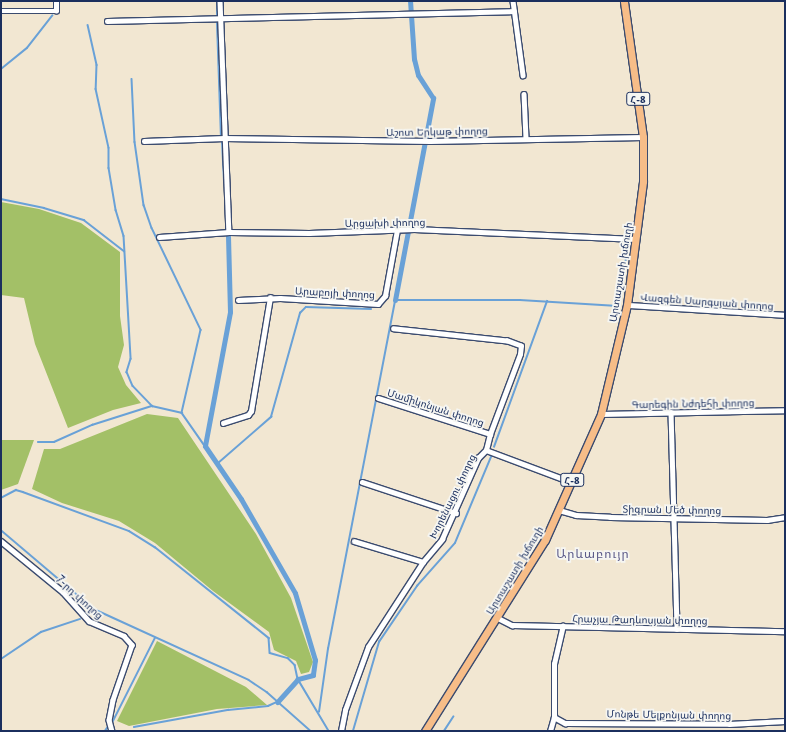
<!DOCTYPE html>
<meta charset="utf-8">
<style>
body{margin:0}
#map{position:relative;width:786px;height:732px;overflow:hidden;background:#f2e7d2;font-family:"Playpen Sans","Noto Sans Armenian",sans-serif}
div>[style]{position:absolute}
[style*='--x']{left:calc(var(--x)*1px);top:calc(var(--y)*1px);width:calc(var(--w)*1px);rotate:calc(var(--a)*1deg)}
.green>*{inset:0;background:#a3c067}
.stream>*{height:1.5px;margin:-0.75px;padding:0 0.75px;transform-origin:0.75px;border-radius:0.75px;background:#69a1d7}
.canal>*{height:5px;margin:-2.5px;padding:0 2.5px;transform-origin:2.5px;border-radius:2.5px;background:#69a1d7}
.roads{filter:drop-shadow(1px 0 #3b4b6f) drop-shadow(-1px 0 #3b4b6f) drop-shadow(0 1px #3b4b6f) drop-shadow(0 -1px #3b4b6f)}
.street>*{height:4.5px;margin:-2.25px;padding:0 2.25px;transform-origin:2.25px;border-radius:2.25px;background:#fff}
.primary>*{height:7px;margin:-3.5px;padding:0 3.5px;transform-origin:3.5px;border-radius:3.5px;background:#f7bd88}
span{translate:-50% -50%;white-space:nowrap;text-align:center;line-height:1.15;-webkit-text-stroke:3.5px #f6f6f2;paint-order:stroke}
.shield-label span{padding:1px 3px;background:#f6f6f2;border:1px solid;border-radius:3px;-webkit-text-stroke-width:0}
.shield-label{font-size:9px;color:#1b2f5e;font-weight:700}
.street-label{font-size:10px;color:#1b2f5e}
.quarter-label{font-size:12px;color:#5c5a88;letter-spacing:1px}
.frame{position:absolute;inset:0;border:2px solid #1b2f5e;pointer-events:none}
</style>
<div id="map">
<div class="green">
<div style="clip-path:polygon(1px 202px,39px 209px,81px 223px,120px 252px,120px 316px,124px 345px,118px 367px,126px 385px,141px 403px,113px 410px,68px 428px,35px 344px,24px 298px,1px 295px)"></div>
<div style="clip-path:polygon(147px 414px,178px 418px,256px 534px,291px 598px,313px 662px,309px 672px,301px 674px,296px 661px,274px 650px,269px 632px,213px 591px,155px 543px,119px 521px,62px 503px,32px 489px,44px 449px,60px 449px)"></div>
<div style="clip-path:polygon(1px 440px,34px 440px,18px 484px,1px 490px)"></div>
<div style="clip-path:polygon(157px 641px,246px 687px,267px 705px,217px 709px,129px 726px,117px 721px)"></div>
</div>
<div class="stream">
<div style="--x:88;--y:25;--w:41;--a:77.3"></div>
<div style="--x:97;--y:65;--w:24;--a:92"></div>
<div style="--x:96;--y:89;--w:60;--a:77.6"></div>
<div style="--x:109;--y:148;--w:20;--a:90"></div>
<div style="--x:109;--y:168;--w:43;--a:80.5"></div>
<div style="--x:116;--y:210;--w:27;--a:73"></div>
<div style="--x:124;--y:236;--w:123;--a:86.7"></div>
<div style="--x:131;--y:359;--w:14;--a:107"></div>
<div style="--x:127;--y:372;--w:15;--a:67"></div>
<div style="--x:133;--y:386;--w:28;--a:46"></div>
<div style="--x:152;--y:406;--w:31;--a:13"></div>
<div style="--x:1;--y:69;--w:33;--a:-39"></div>
<div style="--x:27;--y:48;--w:41;--a:-52"></div>
<div style="--x:132;--y:79;--w:63;--a:87.3"></div>
<div style="--x:135;--y:142;--w:64;--a:81.9"></div>
<div style="--x:144;--y:205;--w:24;--a:71"></div>
<div style="--x:152;--y:228;--w:113;--a:64.3"></div>
<div style="--x:201;--y:330;--w:85;--a:102.9"></div>
<div style="--x:182;--y:413;--w:40;--a:55.1"></div>
<div style="--x:1;--y:199;--w:44;--a:11.8"></div>
<div style="--x:44;--y:208;--w:42;--a:16.7"></div>
<div style="--x:84;--y:220;--w:51;--a:37.8"></div>
<div style="--x:38;--y:442;--w:16;--a:0"></div>
<div style="--x:54;--y:442;--w:42;--a:-24.1"></div>
<div style="--x:92;--y:425;--w:63;--a:-17.6"></div>
<div style="--x:494;--y:447;--w:155;--a:-70"></div>
<div style="--x:217;--y:464;--w:72;--a:-41"></div>
<div style="--x:271;--y:417;--w:108;--a:-74.4"></div>
<div style="--x:300;--y:313;--w:8;--a:-45"></div>
<div style="--x:306;--y:307;--w:65;--a:1.8"></div>
<div style="--x:1;--y:498;--w:17;--a:-28"></div>
<div style="--x:16;--y:490;--w:7;--a:16"></div>
<div style="--x:23;--y:492;--w:113;--a:20.2"></div>
<div style="--x:129;--y:531;--w:31;--a:32"></div>
<div style="--x:155;--y:547;--w:146;--a:38.6"></div>
<div style="--x:269;--y:638;--w:15;--a:86"></div>
<div style="--x:270;--y:653;--w:19;--a:16"></div>
<div style="--x:288;--y:658;--w:10;--a:45"></div>
<div style="--x:295;--y:665;--w:14;--a:78"></div>
<div style="--x:298;--y:679;--w:61;--a:59.2"></div>
<div style="--x:1;--y:530;--w:122;--a:40.3"></div>
<div style="--x:94;--y:609;--w:170;--a:24.6"></div>
<div style="--x:249;--y:680;--w:22;--a:34"></div>
<div style="--x:267;--y:692;--w:59;--a:41.6"></div>
<div style="--x:87;--y:615;--w:9;--a:-41"></div>
<div style="--x:1;--y:659;--w:48;--a:-34"></div>
<div style="--x:41;--y:632;--w:41;--a:-18.4"></div>
<div style="--x:319;--y:712;--w:64;--a:-81.9"></div>
<div style="--x:328;--y:649;--w:355;--a:-79.1"></div>
<div style="--x:395;--y:300;--w:125;--a:0"></div>
<div style="--x:520;--y:300;--w:98;--a:3.5"></div>
<div style="--x:618;--y:306;--w:61;--a:-80.5"></div>
<div style="--x:112;--y:723;--w:95;--a:-63.2"></div>
<div style="--x:134;--y:727;--w:96;--a:-10.3"></div>
<div style="--x:228;--y:710;--w:40;--a:-5.7"></div>
<div style="--x:268;--y:706;--w:10;--a:-24"></div>
<div style="--x:105;--y:731;--w:7;--a:-56"></div>
<div style="--x:353;--y:731;--w:93;--a:-73.7"></div>
<div style="--x:379;--y:642;--w:68;--a:-55.8"></div>
<div style="--x:417;--y:586;--w:57;--a:-48.5"></div>
<div style="--x:455;--y:543;--w:93;--a:-67.3"></div>
<div style="--x:444;--y:731;--w:17;--a:-57"></div>
</div>
<div class="canal">
<div style="--x:218;--y:1;--w:13;--a:90"></div>
<div style="--x:218;--y:23;--w:112;--a:88"></div>
<div style="--x:223;--y:141;--w:40;--a:87.1"></div>
<div style="--x:228;--y:236;--w:76;--a:88.5"></div>
<div style="--x:230;--y:312;--w:136;--a:100.6"></div>
<div style="--x:205;--y:446;--w:64;--a:55.8"></div>
<div style="--x:241;--y:499;--w:108;--a:60.1"></div>
<div style="--x:295;--y:593;--w:70;--a:73.4"></div>
<div style="--x:315;--y:660;--w:15;--a:98"></div>
<div style="--x:313;--y:675;--w:16;--a:165"></div>
<div style="--x:298;--y:679;--w:31;--a:132"></div>
<div style="--x:395;--y:300;--w:206;--a:-79.3"></div>
<div style="--x:433;--y:98;--w:27;--a:-123"></div>
<div style="--x:418;--y:75;--w:16;--a:-104"></div>
<div style="--x:414;--y:59;--w:58;--a:-93.9"></div>
</div>
<div class="roads">
<div class="street">
<div style="--x:220;--y:1;--w:231;--a:87.8"></div>
<div style="--x:513;--y:1;--w:75;--a:82.3"></div>
<div style="--x:1;--y:11;--w:55;--a:0"></div>
<div style="--x:56;--y:11;--w:10;--a:-90"></div>
<div style="--x:107;--y:21;--w:407;--a:-1.4"></div>
<div style="--x:524;--y:94;--w:44;--a:87.4"></div>
<div style="--x:144;--y:141;--w:80;--a:-2.1"></div>
<div style="--x:224;--y:138;--w:206;--a:0.8"></div>
<div style="--x:430;--y:141;--w:213;--a:-1.1"></div>
<div style="--x:159;--y:237;--w:70;--a:-4.1"></div>
<div style="--x:229;--y:232;--w:80;--a:0.7"></div>
<div style="--x:309;--y:233;--w:105;--a:-2.2"></div>
<div style="--x:414;--y:229;--w:222;--a:2.6"></div>
<div style="--x:238;--y:300;--w:42;--a:-2.7"></div>
<div style="--x:280;--y:298;--w:98;--a:3.5"></div>
<div style="--x:378;--y:304;--w:11;--a:-49"></div>
<div style="--x:385;--y:296;--w:67;--a:-79.7"></div>
<div style="--x:627;--y:305;--w:158;--a:3.6"></div>
<div style="--x:378;--y:398;--w:118;--a:17.8"></div>
<div style="--x:671;--y:412;--w:217;--a:88.4"></div>
<div style="--x:601;--y:414;--w:184;--a:-1.2"></div>
<div style="--x:223;--y:423;--w:26;--a:-18"></div>
<div style="--x:248;--y:415;--w:5;--a:-53"></div>
<div style="--x:251;--y:411;--w:115;--a:-80.5"></div>
<div style="--x:486;--y:450;--w:91;--a:20.6"></div>
<div style="--x:362;--y:482;--w:99;--a:18.3"></div>
<div style="--x:559;--y:510;--w:18;--a:16"></div>
<div style="--x:576;--y:515;--w:34;--a:3"></div>
<div style="--x:610;--y:517;--w:157;--a:1.1"></div>
<div style="--x:767;--y:520;--w:18;--a:-9"></div>
<div style="--x:1;--y:541;--w:80;--a:39.4"></div>
<div style="--x:63;--y:592;--w:39;--a:48"></div>
<div style="--x:89;--y:621;--w:38;--a:23"></div>
<div style="--x:124;--y:636;--w:12;--a:48"></div>
<div style="--x:132;--y:645;--w:58;--a:109.1"></div>
<div style="--x:113;--y:700;--w:20;--a:101"></div>
<div style="--x:109;--y:720;--w:11;--a:75"></div>
<div style="--x:354;--y:541;--w:72;--a:16.9"></div>
<div style="--x:498;--y:618;--w:16;--a:27"></div>
<div style="--x:512;--y:625;--w:273;--a:1.3"></div>
<div style="--x:554;--y:717;--w:13;--a:29"></div>
<div style="--x:565;--y:723;--w:164;--a:0.3"></div>
<div style="--x:729;--y:724;--w:56;--a:-3.1"></div>
<div style="--x:341;--y:731;--w:21;--a:-79"></div>
<div style="--x:345;--y:710;--w:67;--a:-69.9"></div>
<div style="--x:368;--y:647;--w:101;--a:-57.1"></div>
<div style="--x:423;--y:562;--w:30;--a:-50"></div>
<div style="--x:442;--y:539;--w:89;--a:-66"></div>
<div style="--x:478;--y:458;--w:11;--a:-45"></div>
<div style="--x:486;--y:450;--w:16;--a:-76"></div>
<div style="--x:490;--y:434;--w:85;--a:-69.4"></div>
<div style="--x:520;--y:354;--w:8;--a:-83"></div>
<div style="--x:521;--y:346;--w:15;--a:-160"></div>
<div style="--x:507;--y:341;--w:114;--a:-173.9"></div>
<div style="--x:550;--y:731;--w:15;--a:-74"></div>
<div style="--x:554;--y:717;--w:53;--a:-90"></div>
<div style="--x:554;--y:664;--w:39;--a:-77"></div>
</div>
<div class="primary">
<div style="--x:425;--y:731;--w:226;--a:-57.9"></div>
<div style="--x:545;--y:540;--w:138;--a:-66"></div>
<div style="--x:601;--y:414;--w:112;--a:-76.6"></div>
<div style="--x:627;--y:305;--w:125;--a:-82.6"></div>
<div style="--x:643;--y:181;--w:44;--a:-90"></div>
<div style="--x:643;--y:137;--w:137;--a:-98"></div>
</div>
</div>
<div class="shield-label">
<span style="left:638px;top:99px">Հ-8</span>
<span style="left:572px;top:480px">Հ-8</span>
</div>
<div class="street-label">
<span style="left:437px;top:131px;rotate:-1deg">Աշոտ Երկաթ փողոց</span>
<span style="left:385px;top:222px;rotate:-1deg">Արցախի փողոց</span>
<span style="left:620px;top:272px;rotate:-81deg">Արտաշատի խճուղի</span>
<span style="left:335px;top:292px;rotate:3deg">Արաբոյի փողոց</span>
<span style="left:707px;top:301px;rotate:4deg">Վազգեն Սարգսյան փողոց</span>
<span style="left:693px;top:403px;rotate:-1deg">Գարեգին Նժդեհի փողոց</span>
<span style="left:436px;top:407px;rotate:18deg">Մամիկոնյան փողոց</span>
<span style="left:452px;top:496px;rotate:-64deg">Խորենացու փողոց</span>
<span style="left:672px;top:509px;rotate:1deg">Տիգրան Մեծ փողոց</span>
<span style="left:514px;top:570px;rotate:-59deg">Արտաշատի խճուղի</span>
<span style="left:80px;top:597px;rotate:42deg">7-րդ փողոց</span>
<span style="left:640px;top:619px;rotate:1deg">Հրաչյա Թադևոսյան փողոց</span>
<span style="left:669px;top:714px;rotate:1deg">Մոնթե Մելքոնյան փողոց</span>
</div>
<div class="quarter-label">
<span style="left:593px;top:554px">Արևաբույր</span>
</div>
<div class="frame"></div>
</div>
